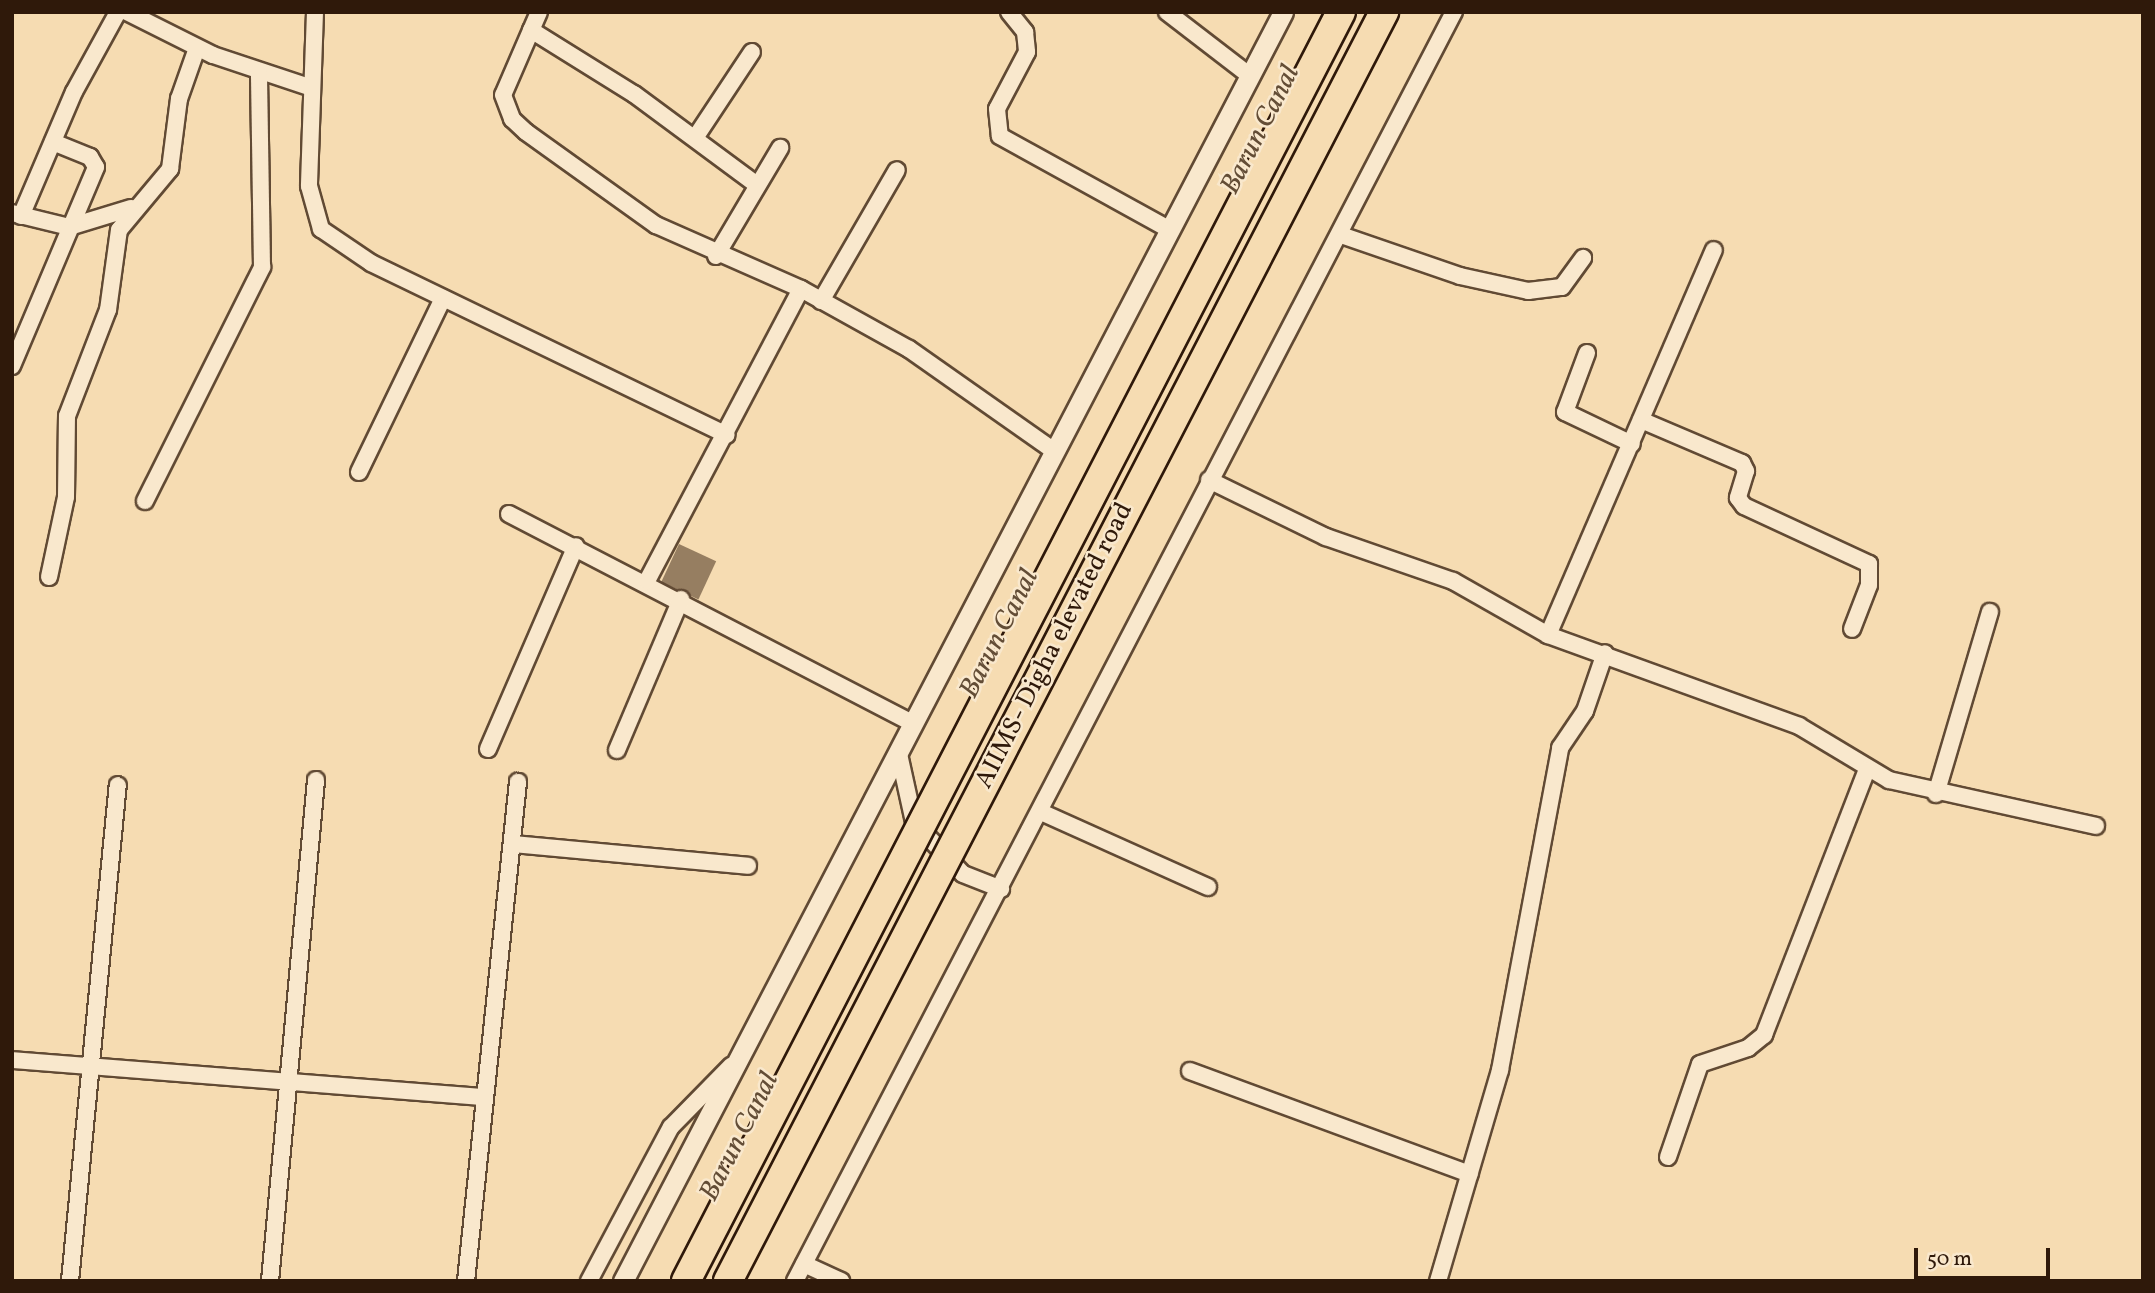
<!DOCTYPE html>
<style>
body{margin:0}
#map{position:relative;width:2155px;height:1293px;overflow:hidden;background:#f6dcb2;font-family:Vollkorn,serif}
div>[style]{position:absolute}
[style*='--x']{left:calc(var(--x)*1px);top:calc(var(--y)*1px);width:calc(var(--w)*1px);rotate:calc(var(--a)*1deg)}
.building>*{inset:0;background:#967e61;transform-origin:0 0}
.roads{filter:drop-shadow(2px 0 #614a34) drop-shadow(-2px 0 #614a34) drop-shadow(0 2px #614a34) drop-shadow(0 -2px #614a34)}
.minor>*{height:16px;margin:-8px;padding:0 8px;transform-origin:8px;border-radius:8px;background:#f9e8cd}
.tertiary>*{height:19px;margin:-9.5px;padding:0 9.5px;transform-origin:9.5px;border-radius:9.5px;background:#f9e8cd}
.bridges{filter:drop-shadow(2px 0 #2f190a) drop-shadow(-2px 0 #2f190a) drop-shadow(0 2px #2f190a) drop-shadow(0 -2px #2f190a)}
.motorway-bridge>*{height:28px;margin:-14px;padding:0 14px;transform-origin:14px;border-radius:14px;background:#f6dcb2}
span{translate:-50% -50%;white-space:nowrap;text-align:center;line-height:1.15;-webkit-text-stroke:5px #f9e8cd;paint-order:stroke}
.street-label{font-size:26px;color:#2f190a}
.water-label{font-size:28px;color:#634d36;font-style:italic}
.frame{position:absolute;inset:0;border:14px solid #2f190a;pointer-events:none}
.scale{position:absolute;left:1914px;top:1248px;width:136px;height:32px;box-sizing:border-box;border:4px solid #2f190a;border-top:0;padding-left:9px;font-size:21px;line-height:24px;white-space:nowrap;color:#2f190a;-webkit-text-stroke:5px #f9e8cd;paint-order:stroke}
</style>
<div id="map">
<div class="building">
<div style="left:679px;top:544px;width:41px;height:42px;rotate:25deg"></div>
</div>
<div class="roads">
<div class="minor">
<div style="--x:127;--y:12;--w:96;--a:26.6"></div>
<div style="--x:213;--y:55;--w:104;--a:18.4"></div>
<div style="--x:315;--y:12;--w:174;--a:92"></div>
<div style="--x:309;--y:186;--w:45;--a:74.4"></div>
<div style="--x:321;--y:229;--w:60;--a:34.2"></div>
<div style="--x:371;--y:263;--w:395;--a:25.8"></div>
<div style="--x:539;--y:12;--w:90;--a:113.4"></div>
<div style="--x:503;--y:95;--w:26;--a:69"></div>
<div style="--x:512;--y:119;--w:19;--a:43"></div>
<div style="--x:526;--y:132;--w:160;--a:35.6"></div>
<div style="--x:656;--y:225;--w:158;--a:23.8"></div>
<div style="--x:801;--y:289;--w:124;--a:29.1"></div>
<div style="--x:909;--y:349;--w:177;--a:35.1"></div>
<div style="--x:1009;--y:12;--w:26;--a:51"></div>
<div style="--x:1025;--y:32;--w:20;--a:84"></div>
<div style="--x:1027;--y:52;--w:64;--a:117.8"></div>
<div style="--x:997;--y:109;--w:27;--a:84"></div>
<div style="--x:1000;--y:136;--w:194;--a:28.9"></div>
<div style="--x:1167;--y:12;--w:105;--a:37.6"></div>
<div style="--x:531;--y:30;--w:121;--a:31.9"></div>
<div style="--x:634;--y:94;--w:153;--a:36.5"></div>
<div style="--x:695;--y:138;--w:103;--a:-56.5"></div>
<div style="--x:12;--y:213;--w:59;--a:13.8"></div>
<div style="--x:69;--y:227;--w:65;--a:-17"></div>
<div style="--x:21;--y:216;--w:135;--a:-66.9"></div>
<div style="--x:74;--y:92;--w:91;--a:-61.2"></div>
<div style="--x:1341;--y:235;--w:126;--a:19"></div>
<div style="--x:1460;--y:276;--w:70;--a:12.4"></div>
<div style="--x:1528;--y:291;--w:34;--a:-7"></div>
<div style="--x:1562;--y:287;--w:36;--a:-54"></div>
<div style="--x:716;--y:256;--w:126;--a:-59.3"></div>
<div style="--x:821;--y:301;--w:151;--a:-59.9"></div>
<div style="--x:1587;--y:353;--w:63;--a:110.4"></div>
<div style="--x:1565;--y:412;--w:74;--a:25.5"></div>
<div style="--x:12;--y:366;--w:216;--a:-67.1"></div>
<div style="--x:96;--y:167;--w:12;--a:-121"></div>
<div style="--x:90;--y:157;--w:40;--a:-158"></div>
<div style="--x:1641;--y:420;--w:110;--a:23.1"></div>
<div style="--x:1742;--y:463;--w:9;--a:63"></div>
<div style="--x:1746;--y:471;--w:28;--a:107"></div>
<div style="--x:1738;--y:498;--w:10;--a:53"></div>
<div style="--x:1744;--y:506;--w:138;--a:24.9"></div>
<div style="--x:1869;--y:564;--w:21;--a:90"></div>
<div style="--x:1869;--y:585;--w:47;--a:111.1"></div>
<div style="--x:359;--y:472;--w:193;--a:-64.2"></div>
<div style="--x:1209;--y:480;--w:130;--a:26"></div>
<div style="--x:1326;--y:537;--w:134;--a:19.1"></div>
<div style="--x:1453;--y:581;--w:109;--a:29.6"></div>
<div style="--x:1548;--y:635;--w:267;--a:19.9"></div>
<div style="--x:1799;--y:726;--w:105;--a:31"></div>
<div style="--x:1889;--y:780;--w:212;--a:12.5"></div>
<div style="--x:145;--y:501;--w:262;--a:-63.4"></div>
<div style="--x:262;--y:267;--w:195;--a:-90.9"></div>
<div style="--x:509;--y:514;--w:456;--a:27.4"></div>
<div style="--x:49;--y:577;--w:82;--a:-78"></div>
<div style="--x:66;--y:497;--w:81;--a:-89.3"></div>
<div style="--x:67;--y:416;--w:114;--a:-68.9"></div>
<div style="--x:108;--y:310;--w:81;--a:-82.2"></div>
<div style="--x:119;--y:230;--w:80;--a:-50.1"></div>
<div style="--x:170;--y:169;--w:71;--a:-82.7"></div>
<div style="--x:179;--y:99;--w:54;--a:-70.6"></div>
<div style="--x:647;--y:581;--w:330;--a:-62.2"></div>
<div style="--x:1548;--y:635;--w:419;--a:-66.7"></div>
<div style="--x:488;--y:749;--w:221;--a:-66.6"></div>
<div style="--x:617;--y:750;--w:164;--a:-67"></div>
<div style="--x:899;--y:754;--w:70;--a:77.6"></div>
<div style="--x:914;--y:822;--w:71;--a:46.7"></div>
<div style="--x:963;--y:874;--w:41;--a:21.5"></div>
<div style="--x:1936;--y:794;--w:190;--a:-73.5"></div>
<div style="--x:1041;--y:812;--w:183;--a:24.2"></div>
<div style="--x:513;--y:844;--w:236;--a:5.3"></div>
<div style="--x:12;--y:1060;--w:473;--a:4.5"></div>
<div style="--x:1190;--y:1071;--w:298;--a:20.2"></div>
<div style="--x:1668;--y:1157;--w:98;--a:-71"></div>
<div style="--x:1700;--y:1064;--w:51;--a:-18.4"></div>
<div style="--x:1748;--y:1048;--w:21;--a:-39"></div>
<div style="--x:1764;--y:1035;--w:284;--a:-68.8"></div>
<div style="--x:804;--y:1264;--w:41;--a:24.7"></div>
<div style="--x:70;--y:1281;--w:498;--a:-84.5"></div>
<div style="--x:270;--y:1281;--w:503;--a:-84.75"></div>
<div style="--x:466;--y:1281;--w:502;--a:-84.05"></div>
<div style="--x:589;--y:1281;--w:174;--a:-62"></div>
<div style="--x:671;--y:1127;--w:86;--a:-45.5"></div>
<div style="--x:795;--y:1281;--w:1430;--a:-62.56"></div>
<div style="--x:1438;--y:1281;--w:220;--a:-73.6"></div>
<div style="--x:1500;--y:1070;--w:328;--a:-79.4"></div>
<div style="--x:1560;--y:748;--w:45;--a:-56"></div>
<div style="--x:1585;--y:711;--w:61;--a:-71"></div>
</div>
<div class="tertiary">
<div style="--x:623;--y:1281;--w:1430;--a:-62.52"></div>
</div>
</div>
<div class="bridges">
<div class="motorway-bridge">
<div style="--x:686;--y:1281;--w:1428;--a:-62.7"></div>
<div style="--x:728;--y:1281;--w:1429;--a:-62.66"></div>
</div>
</div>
<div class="street-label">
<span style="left:1055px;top:646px;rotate:-63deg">AIIMS- Digha elevated road</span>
</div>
<div class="water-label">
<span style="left:1261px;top:130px;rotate:-63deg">Barun Canal</span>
<span style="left:1000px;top:634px;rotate:-63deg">Barun Canal</span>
<span style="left:740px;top:1137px;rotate:-63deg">Barun Canal</span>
</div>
<div class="frame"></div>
<div class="scale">50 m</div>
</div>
